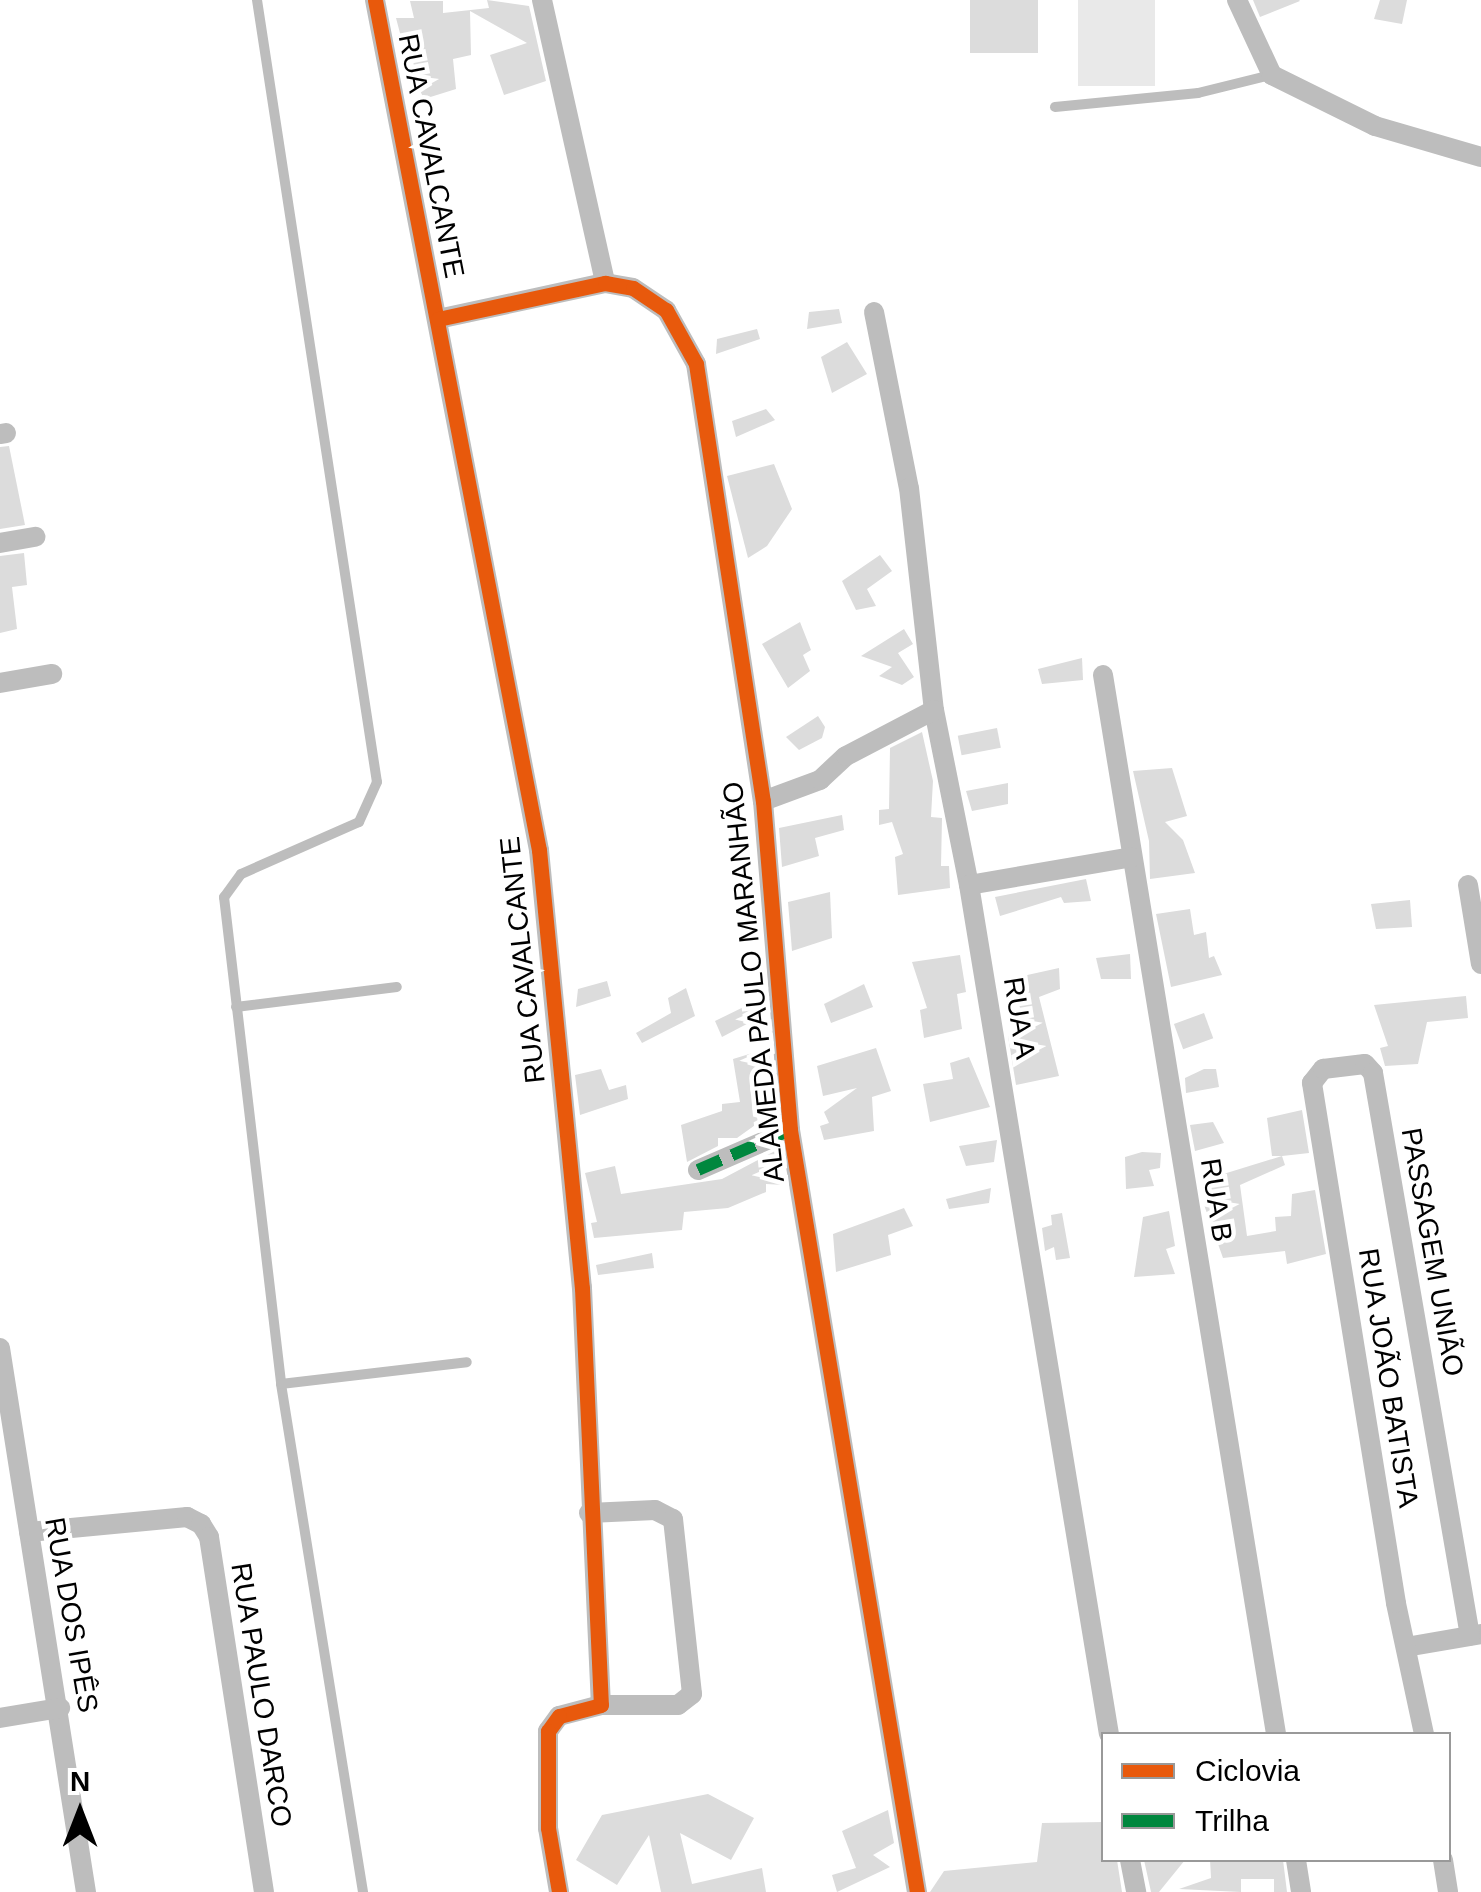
<!DOCTYPE html>
<meta charset="utf-8">
<style>
body{margin:0}
#map{position:relative;width:1481px;height:1892px;overflow:hidden;background:#fff;font-family:Arial,sans-serif}
div>[style]{position:absolute}
[style*='--x']{left:calc(var(--x)*1px);top:calc(var(--y)*1px);width:calc(var(--w)*1px);rotate:calc(var(--a)*1deg)}
.green>*{inset:0;background:#e9e9e9;transform-origin:0 0}
.building>*{inset:0;background:#dcdcdc;transform-origin:0 0}
.service>*{height:10px;margin:-5px;padding:0 5px;transform-origin:5px;border-radius:5px;background:#bdbdbd}
.minor>*{height:20px;margin:-10px;padding:0 10px;transform-origin:10px;border-radius:10px;background:#bdbdbd}
.quiet>*{height:12px;margin-top:-6px;transform-origin:0;background:repeating-linear-gradient(90deg,#00873e 0 25px,transparent 0 37px)}
.cycleway>*{height:15px;margin:-7.5px;padding:0 7.5px;transform-origin:7.5px;border-radius:7.5px;background:#e8590c}
span{translate:-50% -50%;white-space:nowrap;text-align:center;line-height:1.15;-webkit-text-stroke:9px #fff;paint-order:stroke}
.street-label{font-size:28px;color:#000}
.legend{position:absolute;left:1101px;top:1732px;width:350px;height:130px;box-sizing:border-box;background:#fff;border:2px solid #999;margin:0;padding:12px 18px;list-style:none;font-size:30px;color:#000}
.legend li{display:flex;align-items:center;gap:20px;height:50px}
.legend b{width:50px;border:2px solid #999}
.north{position:absolute;left:30px;top:1762px;width:100px;height:100px;-webkit-text-stroke:8px #fff;paint-order:stroke;rotate:0deg;font-size:28px;font-weight:700;line-height:40px;text-align:center;color:#000}
.north::after{content:'';display:block;margin:auto;width:35px;height:45px;background:#000;clip-path:polygon(50% 0,100% 100%,50% 72%,0 100%)}
</style>
<div id="map">
<div class="green">
<div style="left:1078px;top:0;width:77px;height:86px"></div>
</div>
<div class="building">
<div style="clip-path:polygon(487px 0,529px 6px,546px 81px,504px 95px,490px 55px,527px 43px,470px 11px,471px 55px,453px 59px,456px 89px,424px 99px,415px 80px,411px 35px,401px 37px,396px 18px,414px 18px,410px 1px,443px 1px,443px 13px,489px 8px)"></div>
<div style="left:970px;top:0;width:68px;height:53px"></div>
<div style="clip-path:polygon(1253px 0,1299px 0,1300px 1px,1260px 17px)"></div>
<div style="clip-path:polygon(1380px 0,1407px 0,1402px 24px,1374px 19px)"></div>
<div style="clip-path:polygon(839px 309px,842px 323px,807px 329px,809px 312px)"></div>
<div style="clip-path:polygon(757px 329px,760px 339px,716px 354px,717px 339px)"></div>
<div style="clip-path:polygon(847px 342px,867px 374px,832px 393px,821px 357px)"></div>
<div style="clip-path:polygon(766px 409px,775px 420px,736px 437px,732px 421px)"></div>
<div style="clip-path:polygon(9px 446px,25px 525px,0 529px,0 447px)"></div>
<div style="clip-path:polygon(774px 464px,792px 509px,767px 546px,748px 558px,727px 476px)"></div>
<div style="clip-path:polygon(24px 553px,27px 585px,12px 587px,17px 629px,0 633px,0 556px)"></div>
<div style="clip-path:polygon(880px 555px,892px 571px,867px 589px,876px 606px,856px 610px,842px 581px)"></div>
<div style="clip-path:polygon(800px 622px,811px 650px,803px 655px,810px 671px,788px 688px,762px 644px)"></div>
<div style="clip-path:polygon(904px 629px,913px 644px,898px 653px,914px 677px,902px 685px,879px 676px,892px 667px,861px 656px)"></div>
<div style="clip-path:polygon(1082px 658px,1083px 680px,1042px 684px,1038px 669px)"></div>
<div style="clip-path:polygon(818px 716px,825px 727px,822px 738px,799px 750px,786px 737px)"></div>
<div style="left:997px;top:728px;width:20px;height:40px;rotate:79deg"></div>
<div style="clip-path:polygon(922px 732px,933px 781px,931px 817px,942px 818px,941px 866px,949px 866px,950px 888px,898px 895px,895px 857px,903px 854px,892px 822px,879px 825px,879px 810px,889px 809px,890px 748px)"></div>
<div style="clip-path:polygon(1172px 768px,1187px 816px,1165px 822px,1183px 840px,1195px 873px,1150px 879px,1149px 841px,1133px 771px)"></div>
<div style="clip-path:polygon(1008px 783px,1008px 804px,972px 811px,966px 791px)"></div>
<div style="clip-path:polygon(842px 815px,844px 830px,815px 838px,819px 856px,782px 867px,779px 828px)"></div>
<div style="clip-path:polygon(1086px 879px,1091px 901px,1064px 903px,1061px 897px,1000px 916px,995px 897px)"></div>
<div style="clip-path:polygon(830px 892px,832px 938px,792px 951px,788px 902px)"></div>
<div style="clip-path:polygon(1410px 900px,1412px 927px,1376px 929px,1371px 904px)"></div>
<div style="clip-path:polygon(1190px 909px,1194px 935px,1206px 932px,1209px 958px,1214px 956px,1222px 975px,1171px 987px,1156px 914px)"></div>
<div style="clip-path:polygon(1130px 954px,1131px 979px,1101px 979px,1096px 958px)"></div>
<div style="clip-path:polygon(960px 955px,966px 992px,957px 994px,962px 1029px,924px 1038px,920px 1010px,927px 1008px,912px 962px)"></div>
<div style="clip-path:polygon(1059px 968px,1060px 989px,1039px 997px,1059px 1076px,1016px 1085px,1008px 1036px,1029px 1031px,1009px 979px)"></div>
<div style="clip-path:polygon(607px 981px,611px 996px,576px 1007px,578px 989px)"></div>
<div style="clip-path:polygon(864px 984px,873px 1007px,831px 1023px,824px 1004px)"></div>
<div style="clip-path:polygon(686px 988px,695px 1016px,642px 1043px,636px 1033px,671px 1013px,668px 998px)"></div>
<div style="clip-path:polygon(1466px 996px,1468px 1018px,1427px 1022px,1418px 1064px,1385px 1066px,1380px 1048px,1388px 1046px,1374px 1005px)"></div>
<div style="clip-path:polygon(758px 1000px,762px 1016px,722px 1037px,715px 1021px)"></div>
<div style="left:1204px;top:1013px;width:27px;height:32px;rotate:70deg"></div>
<div style="clip-path:polygon(769px 1048px,771px 1072px,750px 1079px,758px 1123px,737px 1138px,718px 1138px,718px 1146px,687px 1162px,681px 1125px,722px 1111px,722px 1104px,740px 1102px,733px 1059px)"></div>
<div style="clip-path:polygon(876px 1048px,891px 1091px,872px 1097px,874px 1131px,824px 1140px,820px 1126px,829px 1123px,824px 1112px,857px 1088px,823px 1096px,817px 1066px)"></div>
<div style="clip-path:polygon(969px 1057px,990px 1107px,930px 1122px,923px 1084px,953px 1079px,950px 1063px)"></div>
<div style="clip-path:polygon(601px 1069px,609px 1090px,626px 1085px,628px 1099px,580px 1115px,575px 1075px)"></div>
<div style="clip-path:polygon(1204px 1069px,1216px 1069px,1219px 1087px,1186px 1093px,1185px 1078px)"></div>
<div style="clip-path:polygon(1302px 1110px,1309px 1153px,1282px 1156px,1285px 1165px,1240px 1185px,1247px 1236px,1276px 1231px,1275px 1217px,1291px 1216px,1292px 1194px,1315px 1190px,1326px 1254px,1287px 1264px,1285px 1251px,1223px 1258px,1203px 1202px,1222px 1198px,1210px 1197px,1204px 1180px,1282px 1156px,1272px 1156px,1267px 1118px)"></div>
<div style="clip-path:polygon(1213px 1122px,1224px 1143px,1195px 1151px,1190px 1125px)"></div>
<div style="clip-path:polygon(997px 1140px,994px 1162px,966px 1166px,959px 1146px)"></div>
<div style="clip-path:polygon(775px 1151px,785px 1185px,766px 1184px,766px 1192px,728px 1208px,684px 1212px,682px 1230px,594px 1238px,591px 1223px,597px 1222px,585px 1173px,615px 1166px,621px 1194px,722px 1179px)"></div>
<div style="clip-path:polygon(1142px 1152px,1161px 1153px,1160px 1168px,1149px 1170px,1154px 1186px,1126px 1189px,1125px 1157px)"></div>
<div style="clip-path:polygon(991px 1188px,989px 1203px,949px 1209px,946px 1199px)"></div>
<div style="clip-path:polygon(904px 1208px,913px 1226px,888px 1235px,891px 1255px,836px 1272px,833px 1234px)"></div>
<div style="clip-path:polygon(1169px 1211px,1175px 1246px,1166px 1249px,1175px 1274px,1134px 1277px,1143px 1217px)"></div>
<div style="clip-path:polygon(1062px 1213px,1070px 1258px,1056px 1260px,1054px 1247px,1045px 1251px,1042px 1228px,1052px 1225px,1051px 1215px)"></div>
<div style="clip-path:polygon(652px 1253px,654px 1268px,598px 1275px,596px 1265px)"></div>
<div style="clip-path:polygon(708px 1794px,754px 1818px,731px 1860px,680px 1833px,692px 1884px,762px 1868px,766px 1892px,661px 1892px,649px 1835px,617px 1885px,576px 1860px,602px 1815px)"></div>
<div style="clip-path:polygon(888px 1810px,894px 1843px,873px 1855px,890px 1867px,837px 1892px,832px 1875px,856px 1868px,842px 1831px)"></div>
<div style="clip-path:polygon(1104px 1822px,1104px 1860px,1117px 1860px,1122px 1892px,930px 1892px,944px 1871px,1037px 1862px,1042px 1823px)"></div>
<div style="clip-path:polygon(1144px 1860px,1185px 1860px,1159px 1892px,1151px 1892px)"></div>
<div style="clip-path:polygon(1210px 1860px,1283px 1860px,1287px 1892px,1274px 1892px,1274px 1879px,1241px 1879px,1241px 1892px,1179px 1889px,1211px 1878px)"></div>
</div>
<div class="service">
<div style="--x:257;--y:0;--w:791;--a:81.28"></div>
<div style="--x:377;--y:782;--w:44;--a:114.2"></div>
<div style="--x:359;--y:822;--w:129;--a:156.2"></div>
<div style="--x:241;--y:874;--w:29;--a:126"></div>
<div style="--x:224;--y:897;--w:490;--a:83.3"></div>
<div style="--x:281;--y:1384;--w:515;--a:80.83"></div>
<div style="--x:1055;--y:107;--w:144;--a:-5.6"></div>
<div style="--x:1198;--y:93;--w:75;--a:-13.9"></div>
<div style="--x:236;--y:1007;--w:162;--a:-7.1"></div>
<div style="--x:281;--y:1384;--w:187;--a:-6.7"></div>
</div>
<div class="minor">
<div style="--x:375;--y:0;--w:866;--a:79.08"></div>
<div style="--x:539;--y:850;--w:440;--a:84.4"></div>
<div style="--x:582;--y:1288;--w:417;--a:87.4"></div>
<div style="--x:601;--y:1705;--w:43;--a:165.3"></div>
<div style="--x:559;--y:1716;--w:19;--a:126"></div>
<div style="--x:548;--y:1731;--w:97;--a:90"></div>
<div style="--x:548;--y:1828;--w:65;--a:80.2"></div>
<div style="--x:542;--y:0;--w:290;--a:77.4"></div>
<div style="--x:1237;--y:0;--w:83;--a:65"></div>
<div style="--x:1272;--y:75;--w:115;--a:26.3"></div>
<div style="--x:1375;--y:126;--w:110;--a:16.3"></div>
<div style="--x:874;--y:312;--w:179;--a:78.8"></div>
<div style="--x:909;--y:488;--w:223;--a:83.6"></div>
<div style="--x:934;--y:710;--w:178;--a:78.7"></div>
<div style="--x:969;--y:885;--w:860;--a:80.64"></div>
<div style="--x:438;--y:319;--w:171;--a:-12.2"></div>
<div style="--x:605;--y:283;--w:28;--a:10"></div>
<div style="--x:633;--y:288;--w:40;--a:34"></div>
<div style="--x:666;--y:310;--w:62;--a:60.9"></div>
<div style="--x:696;--y:364;--w:442;--a:81.3"></div>
<div style="--x:763;--y:801;--w:330;--a:85.3"></div>
<div style="--x:790;--y:1130;--w:773;--a:80.54"></div>
<div style="--x:0;--y:434;--w:6;--a:-9"></div>
<div style="--x:0;--y:543;--w:36;--a:-10"></div>
<div style="--x:1103;--y:675;--w:1073;--a:80.72"></div>
<div style="--x:0;--y:683;--w:53;--a:-9.8"></div>
<div style="--x:763;--y:801;--w:61;--a:-20.2"></div>
<div style="--x:820;--y:780;--w:35;--a:-43"></div>
<div style="--x:846;--y:756;--w:99;--a:-27.6"></div>
<div style="--x:969;--y:885;--w:165;--a:-9.7"></div>
<div style="--x:1468;--y:885;--w:80;--a:80.7"></div>
<div style="--x:698;--y:1170;--w:100;--a:-23.5"></div>
<div style="--x:0;--y:1348;--w:551;--a:81.02"></div>
<div style="--x:589;--y:1513;--w:66;--a:-2.6"></div>
<div style="--x:655;--y:1510;--w:20;--a:27"></div>
<div style="--x:673;--y:1519;--w:176;--a:83.8"></div>
<div style="--x:692;--y:1694;--w:18;--a:142"></div>
<div style="--x:678;--y:1705;--w:77;--a:180"></div>
<div style="--x:29;--y:1532;--w:159;--a:-5.4"></div>
<div style="--x:187;--y:1517;--w:16;--a:27"></div>
<div style="--x:201;--y:1524;--w:15;--a:58"></div>
<div style="--x:209;--y:1537;--w:359;--a:81.2"></div>
<div style="--x:1406;--y:1647;--w:76;--a:-9.8"></div>
<div style="--x:0;--y:1718;--w:61;--a:-9.5"></div>
<div style="--x:1424;--y:1734;--w:134;--a:-102.1"></div>
<div style="--x:1396;--y:1603;--w:527;--a:-99.18"></div>
<div style="--x:1312;--y:1083;--w:18;--a:-52"></div>
<div style="--x:1323;--y:1069;--w:42;--a:-6.8"></div>
<div style="--x:1365;--y:1064;--w:12;--a:48"></div>
<div style="--x:1373;--y:1073;--w:571;--a:80.22"></div>
<div style="--x:1130;--y:1860;--w:33;--a:79"></div>
<div style="--x:1296;--y:1860;--w:32;--a:81"></div>
<div style="--x:1443;--y:1860;--w:32;--a:81"></div>
</div>
<div class="quiet">
<div style="--x:698;--y:1170;--w:100;--a:-23.5"></div>
</div>
<div class="cycleway">
<div style="--x:375;--y:0;--w:866;--a:79.08"></div>
<div style="--x:539;--y:850;--w:440;--a:84.4"></div>
<div style="--x:582;--y:1288;--w:417;--a:87.4"></div>
<div style="--x:601;--y:1705;--w:43;--a:165.3"></div>
<div style="--x:559;--y:1716;--w:19;--a:126"></div>
<div style="--x:548;--y:1731;--w:97;--a:90"></div>
<div style="--x:548;--y:1828;--w:65;--a:80.2"></div>
<div style="--x:438;--y:319;--w:171;--a:-12.2"></div>
<div style="--x:605;--y:283;--w:28;--a:10"></div>
<div style="--x:633;--y:288;--w:40;--a:34"></div>
<div style="--x:666;--y:310;--w:62;--a:60.9"></div>
<div style="--x:696;--y:364;--w:442;--a:81.3"></div>
<div style="--x:763;--y:801;--w:330;--a:85.3"></div>
<div style="--x:790;--y:1130;--w:773;--a:80.54"></div>
</div>
<div class="street-label">
<span style="left:431px;top:156px;rotate:79deg">RUA CAVALCANTE</span>
<span style="left:523px;top:960px;rotate:-96deg">RUA CAVALCANTE</span>
<span style="left:754px;top:982px;rotate:-96deg">ALAMEDA PAULO MARANHÃO</span>
<span style="left:1019px;top:1018px;rotate:81deg">RUA A</span>
<span style="left:1216px;top:1200px;rotate:81deg">RUA B</span>
<span style="left:1432px;top:1252px;rotate:80deg">PASSAGEM UNIÃO</span>
<span style="left:1388px;top:1378px;rotate:81deg">RUA JOÃO BATISTA</span>
<span style="left:71px;top:1615px;rotate:80deg">RUA DOS IPÊS</span>
<span style="left:261px;top:1695px;rotate:81deg">RUA PAULO DARCO</span>
</div>
<ul class="legend">
<li><b style="height:12px;background:#e8590c"></b>Ciclovia</li>
<li><b style="height:12px;background:#00873e"></b>Trilha</li>
</ul>
<div class="north">N</div>
</div>
